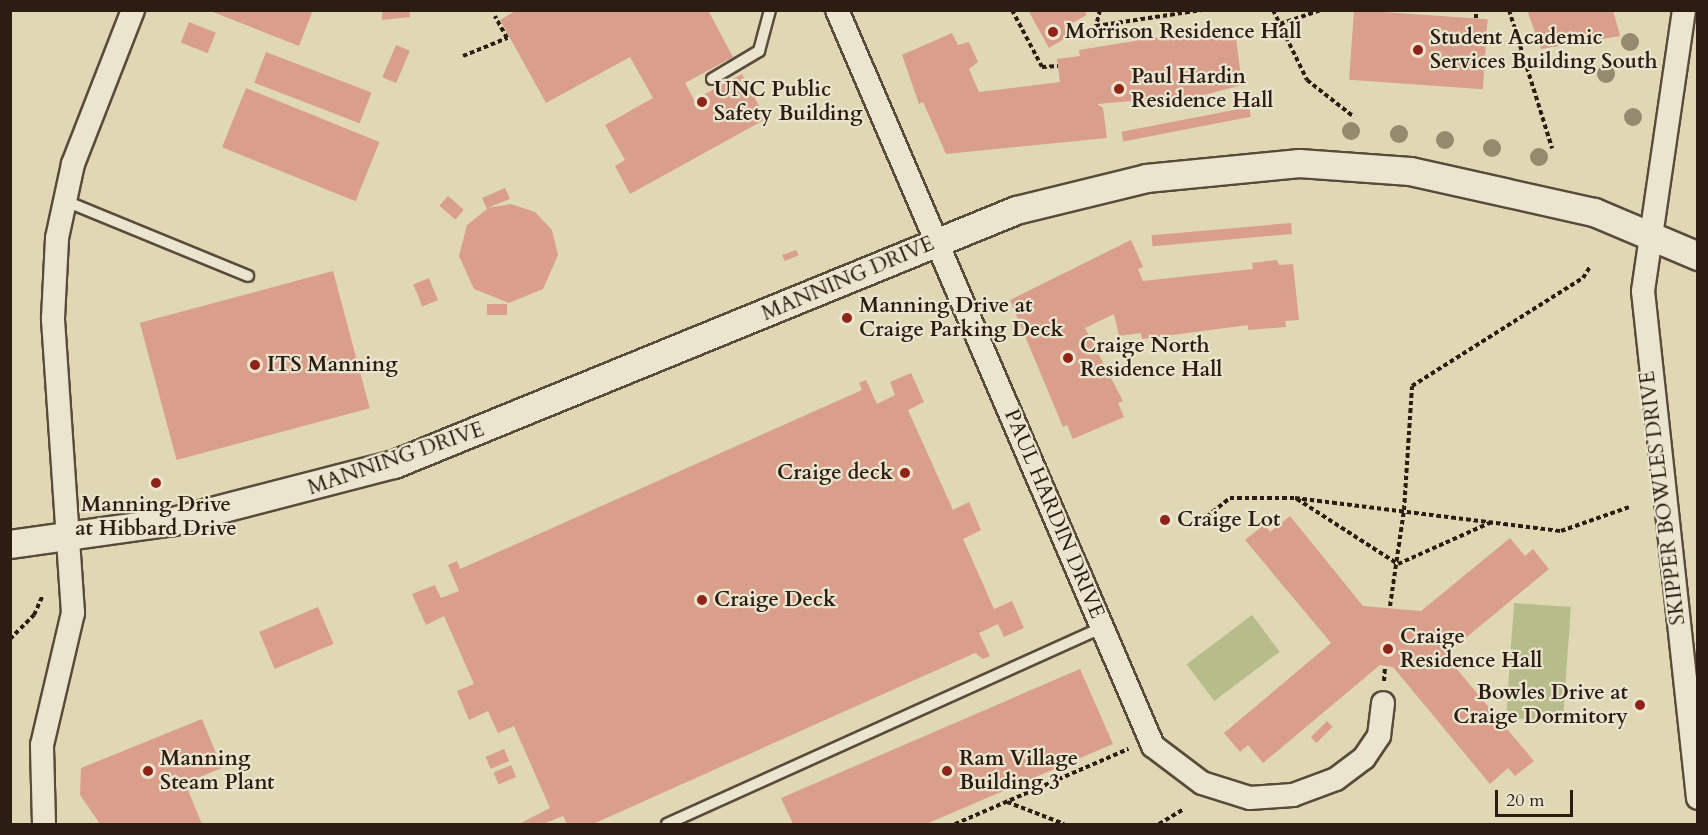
<!DOCTYPE html>
<style>
body{margin:0}
#map{position:relative;width:1708px;height:835px;overflow:hidden;background:#e0d7b5;font-family:Cardo,serif}
div>[style]{position:absolute}
[style*='--x']{left:calc(var(--x)*1px);top:calc(var(--y)*1px);width:calc(var(--w)*1px);rotate:calc(var(--a)*1deg)}
.green>*{inset:0;background:#b7bd8a;transform-origin:0 0}
.building>*{inset:0;background:#da9f8a;transform-origin:0 0}
.path>*{height:4px;margin-top:-2px;transform-origin:0;background:repeating-linear-gradient(90deg,#2c1c11 0 4.5px,transparent 0 7.5px)}
.roads{filter:drop-shadow(2px 0 #594b3a) drop-shadow(-2px 0 #594b3a) drop-shadow(0 2px #594b3a) drop-shadow(0 -2px #594b3a)}
.service>*{height:10px;margin:-5px;padding:0 5px;transform-origin:5px;border-radius:5px;background:#ebe5cf}
.minor>*{height:22px;margin:-11px;padding:0 11px;transform-origin:11px;border-radius:11px;background:#ebe5cf}
.tertiary>*{height:27px;margin:-13.5px;padding:0 13.5px;transform-origin:13.5px;border-radius:13.5px;background:#ebe5cf}
.trees>*{width:18px;height:18px;margin:-9px;border-radius:50%;background:#948b6f}
.dots>*{width:16px;height:16px;translate:-50% -50%;box-sizing:border-box;border:3px solid #ebe5cf;border-radius:50%}
span{translate:-50% -50%;white-space:nowrap;text-align:center;line-height:1.15;-webkit-text-stroke:4.5px #ebe5cf;paint-order:stroke}
.poi-label{font-size:21px;color:#2c1c11;font-weight:700}
.left{translate:0 -50%;text-align:left}
.right{translate:-100% -50%;text-align:right}
.street-label{font-size:21px;color:#2c1c11}
.frame{position:absolute;inset:0;border:12px solid #2c1c11;pointer-events:none}
.scale{position:absolute;left:1495px;top:790px;width:78px;height:27px;box-sizing:border-box;border:3px solid #2c1c11;border-top:0;padding-left:8px;font-size:18px;line-height:21px;white-space:nowrap;color:#2c1c11;-webkit-text-stroke:4px #ebe5cf;paint-order:stroke}
</style>
<div id="map">
<div class="green">
<div style="left:1514px;top:603px;width:57px;height:115px;rotate:4deg"></div>
<div style="left:1252px;top:615px;width:46px;height:82px;rotate:53deg"></div>
</div>
<div class="building">
<div style="clip-path:polygon(208px 10px,313px 10px,299px 46px)"></div>
<div style="clip-path:polygon(382px 10px,410px 10px,410px 17px,382px 20px)"></div>
<div style="clip-path:polygon(517px 10px,708px 10px,733px 57px,685px 83px,694px 100px,742px 74px,766px 119px,630px 194px,615px 166px,625px 160px,605px 125px,653px 98px,630px 57px,546px 103px,500px 20px)"></div>
<div style="clip-path:polygon(1028px 10px,1084px 10px,1087px 15px,1064px 27px,1069px 36px,1049px 48px)"></div>
<div style="left:1354px;top:10px;width:134px;height:70px;rotate:4deg"></div>
<div style="clip-path:polygon(1527px 10px,1613px 10px,1620px 36px,1541px 49px)"></div>
<div style="left:189px;top:22px;width:29px;height:22px;rotate:22deg"></div>
<div style="clip-path:polygon(1221px 27px,1222px 32px,1235px 30px,1242px 85px,1204px 95px,1097px 104px,1103px 108px,1107px 138px,946px 154px,923px 102px,919px 104px,902px 55px,952px 33px,958px 45px,969px 42px,978px 62px,969px 69px,979px 92px,1060px 82px,1057px 59px,1080px 56px,1079px 50px)"></div>
<div style="left:396px;top:45px;width:15px;height:35px;rotate:23deg"></div>
<div style="left:266px;top:52px;width:113px;height:33px;rotate:21deg"></div>
<div style="left:246px;top:88px;width:144px;height:64px;rotate:22deg"></div>
<div style="left:1249px;top:107px;width:10px;height:130px;rotate:79deg"></div>
<div style="clip-path:polygon(505px 188px,510px 199px,487px 208px,511px 204px,535px 212px,552px 230px,558px 255px,543px 289px,509px 303px,474px 289px,459px 256px,467px 225px,487px 209px,482px 198px)"></div>
<div style="left:448px;top:196px;width:21px;height:13px;rotate:41deg"></div>
<div style="left:1291px;top:223px;width:11px;height:140px;rotate:85deg"></div>
<div style="clip-path:polygon(1131px 240px,1143px 267px,1138px 269px,1143px 281px,1253px 269px,1252px 263px,1277px 260px,1279px 265px,1293px 264px,1299px 320px,1285px 321px,1286px 327px,1248px 330px,1248px 325px,1142px 339px,1141px 333px,1119px 336px,1114px 314px,1085px 328px,1123px 401px,1118px 403px,1124px 417px,1073px 439px,1067px 425px,1063px 427px,1010px 300px)"></div>
<div style="clip-path:polygon(796px 250px,799px 255px,785px 261px,782px 255px)"></div>
<div style="left:333px;top:271px;width:142px;height:200px;rotate:75deg"></div>
<div style="left:429px;top:278px;width:24px;height:17px;rotate:68deg"></div>
<div style="left:487px;top:304px;width:20px;height:11px"></div>
<div style="clip-path:polygon(911px 373px,924px 402px,908px 410px,953px 510px,969px 502px,981px 530px,963px 539px,994px 609px,1012px 601px,1024px 628px,1004px 637px,998px 624px,979px 633px,990px 656px,983px 659px,975px 653px,593px 824px,567px 824px,563px 816px,543px 824px,519px 824px,550px 808px,514px 726px,498px 733px,488px 711px,469px 720px,457px 691px,474px 684px,444px 616px,426px 625px,412px 594px,435px 585px,441px 598px,459px 591px,448px 565px,457px 561px,460px 569px,862px 390px,859px 383px,866px 380px,877px 404px,895px 395px,890px 382px)"></div>
<div style="clip-path:polygon(1290px 516px,1363px 606px,1421px 611px,1510px 538px,1525px 556px,1533px 549px,1549px 569px,1445px 655px,1534px 761px,1515px 776px,1508px 768px,1490px 784px,1393px 667px,1380px 665px,1263px 763px,1248px 745px,1240px 752px,1224px 733px,1331px 643px,1245px 540px,1265px 524px,1270px 532px)"></div>
<div style="left:318px;top:607px;width:40px;height:64px;rotate:67deg"></div>
<div style="clip-path:polygon(1080px 669px,1113px 744px,926px 824px,793px 824px,781px 798px)"></div>
<div style="clip-path:polygon(202px 719px,222px 768px,185px 783px,202px 824px,100px 824px,80px 795px,81px 768px)"></div>
<div style="left:1327px;top:721px;width:8px;height:23px;rotate:45deg"></div>
<div style="left:504px;top:749px;width:13px;height:20px;rotate:67deg"></div>
<div style="left:511px;top:765px;width:13px;height:19px;rotate:67deg"></div>
</div>
<div class="path">
<div style="--x:1012;--y:10;--w:64;--a:62.2"></div>
<div style="--x:1042;--y:67;--w:16;--a:-4"></div>
<div style="--x:1100;--y:10;--w:16;--a:104"></div>
<div style="--x:1096;--y:26;--w:107;--a:-8.6"></div>
<div style="--x:1273;--y:10;--w:78;--a:64.1"></div>
<div style="--x:1307;--y:80;--w:60;--a:38.2"></div>
<div style="--x:1509;--y:10;--w:145;--a:72.7"></div>
<div style="--x:1476;--y:18;--w:8;--a:-90"></div>
<div style="--x:1280;--y:24;--w:43;--a:-18.9"></div>
<div style="--x:463;--y:56;--w:48;--a:-22.2"></div>
<div style="--x:507;--y:38;--w:25;--a:-119"></div>
<div style="--x:1297;--y:499;--w:120;--a:32.8"></div>
<div style="--x:1398;--y:564;--w:103;--a:-24.1"></div>
<div style="--x:1195;--y:526;--w:45;--a:-38.7"></div>
<div style="--x:1230;--y:498;--w:65;--a:0"></div>
<div style="--x:1295;--y:498;--w:268;--a:7.1"></div>
<div style="--x:1561;--y:531;--w:72;--a:-19.4"></div>
<div style="--x:1390;--y:606;--w:97;--a:-81.7"></div>
<div style="--x:1404;--y:510;--w:124;--a:-86.3"></div>
<div style="--x:1412;--y:386;--w:202;--a:-32.3"></div>
<div style="--x:1583;--y:278;--w:13;--a:-58"></div>
<div style="--x:10;--y:639;--w:34;--a:-45"></div>
<div style="--x:34;--y:615;--w:22;--a:-66"></div>
<div style="--x:1384;--y:681;--w:15;--a:-86"></div>
<div style="--x:1007;--y:802;--w:61;--a:21.1"></div>
<div style="--x:955;--y:824;--w:189;--a:-23.4"></div>
<div style="--x:1159;--y:824;--w:29;--a:-31"></div>
</div>
<div class="roads">
<div class="service">
<div style="--x:712;--y:79;--w:55;--a:-30.8"></div>
<div style="--x:759;--y:51;--w:42;--a:-75"></div>
<div style="--x:63;--y:200;--w:200;--a:22.3"></div>
<div style="--x:667;--y:824;--w:477;--a:-24.3"></div>
</div>
<div class="minor">
<div style="--x:837;--y:10;--w:801;--a:66.76"></div>
<div style="--x:1153;--y:746;--w:61;--a:37.1"></div>
<div style="--x:1202;--y:783;--w:50;--a:17.4"></div>
<div style="--x:1250;--y:798;--w:43;--a:-4"></div>
<div style="--x:1293;--y:795;--w:46;--a:-20.4"></div>
<div style="--x:1336;--y:779;--w:35;--a:-37"></div>
<div style="--x:1364;--y:758;--w:27;--a:-56"></div>
<div style="--x:1379;--y:736;--w:33;--a:-83"></div>
<div style="--x:1684;--y:10;--w:284;--a:98.3"></div>
<div style="--x:1643;--y:291;--w:510;--a:83.81"></div>
<div style="--x:44;--y:824;--w:79;--a:-91.5"></div>
<div style="--x:42;--y:745;--w:136;--a:-76.8"></div>
<div style="--x:73;--y:613;--w:296;--a:-93.9"></div>
<div style="--x:53;--y:318;--w:80;--a:-87.1"></div>
<div style="--x:57;--y:238;--w:76;--a:-77.8"></div>
<div style="--x:73;--y:164;--w:165;--a:-68.7"></div>
</div>
<div class="tertiary">
<div style="--x:10;--y:544;--w:165;--a:-8"></div>
<div style="--x:173;--y:521;--w:228;--a:-14.5"></div>
<div style="--x:394;--y:464;--w:672;--a:-22.21"></div>
<div style="--x:1016;--y:210;--w:134;--a:-13.8"></div>
<div style="--x:1146;--y:178;--w:154;--a:-5.6"></div>
<div style="--x:1299;--y:163;--w:111;--a:4.1"></div>
<div style="--x:1410;--y:171;--w:189;--a:12.6"></div>
<div style="--x:1594;--y:212;--w:113;--a:22.9"></div>
</div>
</div>
<div class="trees">
<div style="left:1630px;top:42px"></div>
<div style="left:1606px;top:74px"></div>
<div style="left:1633px;top:117px"></div>
<div style="left:1351px;top:131px"></div>
<div style="left:1399px;top:134px"></div>
<div style="left:1445px;top:140px"></div>
<div style="left:1492px;top:148px"></div>
<div style="left:1539px;top:157px"></div>
</div>
<div class="dots">
<div style="left:1053px;top:32px;background:#8f2418"></div>
<div style="left:1418px;top:50px;background:#8f2418"></div>
<div style="left:1119px;top:89px;background:#8f2418"></div>
<div style="left:702px;top:102px;background:#8f2418"></div>
<div style="left:847px;top:318px;background:#8f2418"></div>
<div style="left:1068px;top:358px;background:#8f2418"></div>
<div style="left:255px;top:365px;background:#8f2418"></div>
<div style="left:905px;top:473px;background:#8f2418"></div>
<div style="left:156px;top:483px;background:#8f2418"></div>
<div style="left:1165px;top:520px;background:#8f2418"></div>
<div style="left:702px;top:600px;background:#8f2418"></div>
<div style="left:1388px;top:649px;background:#8f2418"></div>
<div style="left:1640px;top:705px;background:#8f2418"></div>
<div style="left:148px;top:771px;background:#8f2418"></div>
<div style="left:947px;top:771px;background:#8f2418"></div>
</div>
<div class="poi-label">
<span class="left" style="left:1065px;top:32px">Morrison Residence Hall</span>
<span class="left" style="left:1430px;top:50px">Student Academic<br>Services Building South</span>
<span class="left" style="left:1131px;top:89px">Paul Hardin<br>Residence Hall</span>
<span class="left" style="left:714px;top:102px">UNC Public<br>Safety Building</span>
<span class="left" style="left:859px;top:318px">Manning Drive at<br>Craige Parking Deck</span>
<span class="left" style="left:1080px;top:358px">Craige North<br>Residence Hall</span>
<span class="left" style="left:267px;top:365px">ITS Manning</span>
<span class="right" style="left:893px;top:473px">Craige deck</span>
<span style="left:156px;top:517px">Manning Drive<br>at Hibbard Drive</span>
<span class="left" style="left:1177px;top:520px">Craige Lot</span>
<span class="left" style="left:714px;top:600px">Craige Deck</span>
<span class="left" style="left:1400px;top:649px">Craige<br>Residence Hall</span>
<span class="right" style="left:1628px;top:705px">Bowles Drive at<br>Craige Dormitory</span>
<span class="left" style="left:160px;top:771px">Manning<br>Steam Plant</span>
<span class="left" style="left:959px;top:771px">Ram Village<br>Building 3</span>
</div>
<div class="street-label">
<span style="left:848px;top:279px;rotate:-23deg">MANNING DRIVE</span>
<span style="left:396px;top:459px;rotate:-19deg">MANNING DRIVE</span>
<span style="left:1663px;top:498px;rotate:-97deg">SKIPPER BOWLES DRIVE</span>
<span style="left:1054px;top:514px;rotate:67deg">PAUL HARDIN DRIVE</span>
</div>
<div class="frame"></div>
<div class="scale">20 m</div>
</div>
